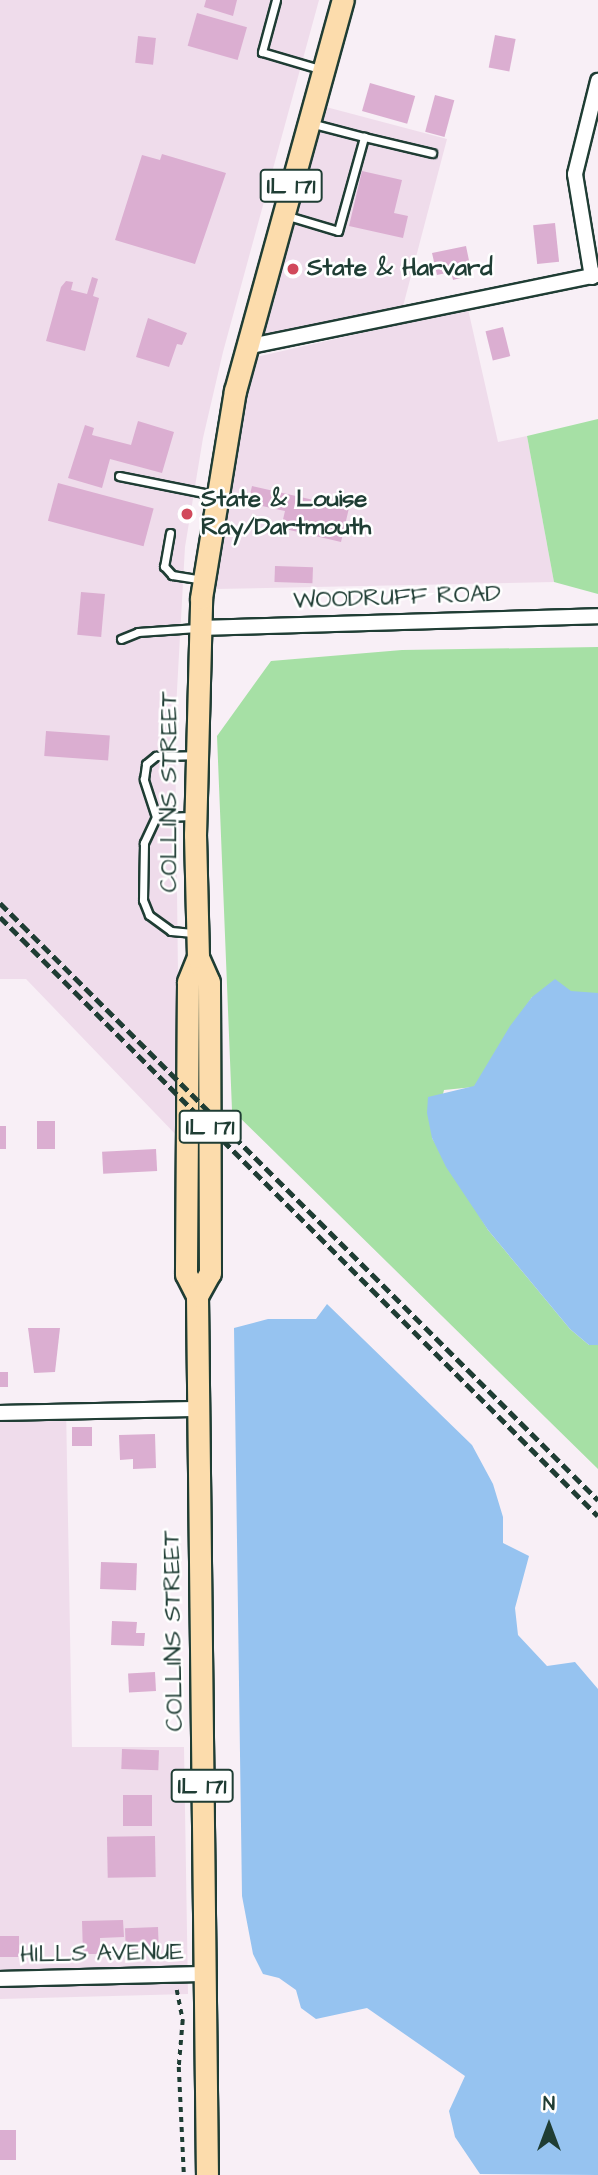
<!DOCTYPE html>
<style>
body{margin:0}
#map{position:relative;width:598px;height:2175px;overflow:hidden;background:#f8eff6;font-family:"Architects Daughter",sans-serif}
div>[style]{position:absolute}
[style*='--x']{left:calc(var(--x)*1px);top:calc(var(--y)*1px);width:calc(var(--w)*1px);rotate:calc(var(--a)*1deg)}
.built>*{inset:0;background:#efdceb}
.green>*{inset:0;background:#a6e0a5}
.water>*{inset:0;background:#96c3f0}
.building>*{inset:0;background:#dbaed1;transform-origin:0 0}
.path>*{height:3.5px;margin-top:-1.75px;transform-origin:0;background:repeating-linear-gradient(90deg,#1f3d34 0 5px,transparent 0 10px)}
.roads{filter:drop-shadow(2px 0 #1f3d34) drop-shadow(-2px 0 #1f3d34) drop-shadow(0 2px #1f3d34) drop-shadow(0 -2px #1f3d34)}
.lane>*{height:7px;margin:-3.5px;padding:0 3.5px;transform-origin:3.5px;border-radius:3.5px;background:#fff}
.street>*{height:14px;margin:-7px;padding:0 7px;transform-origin:7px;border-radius:7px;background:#fff}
.primary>*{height:21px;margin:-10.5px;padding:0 10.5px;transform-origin:10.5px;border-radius:10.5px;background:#fcdcac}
.rail>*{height:5px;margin-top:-2.5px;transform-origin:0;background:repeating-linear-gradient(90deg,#1f3d34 0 10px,transparent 0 15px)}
.dots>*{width:19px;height:19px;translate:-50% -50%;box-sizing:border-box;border:4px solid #fff;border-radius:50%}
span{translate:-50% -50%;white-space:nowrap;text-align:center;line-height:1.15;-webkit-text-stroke:5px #fff;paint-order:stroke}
.shield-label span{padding:2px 5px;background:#fff;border:2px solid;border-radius:5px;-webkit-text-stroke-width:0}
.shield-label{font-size:23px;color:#1f3d34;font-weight:700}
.poi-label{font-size:24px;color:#1f3d34;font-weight:700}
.left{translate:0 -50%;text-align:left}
.street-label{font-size:24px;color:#1f3d34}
.north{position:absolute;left:514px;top:2091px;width:70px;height:70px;-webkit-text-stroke:5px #fff;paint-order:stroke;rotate:0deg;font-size:19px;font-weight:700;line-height:28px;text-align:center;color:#1f3d34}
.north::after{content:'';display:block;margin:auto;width:24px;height:32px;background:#1f3d34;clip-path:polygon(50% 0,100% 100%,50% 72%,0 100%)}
</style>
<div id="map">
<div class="built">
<div style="clip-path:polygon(0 0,319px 0,223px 352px,203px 438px,185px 547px,175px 726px,180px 1139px,26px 979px,0 979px)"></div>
<div style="clip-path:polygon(326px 107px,447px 139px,401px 314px,258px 349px)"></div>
<div style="clip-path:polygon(468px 309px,498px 442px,527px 436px,554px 582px,214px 589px,223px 501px,256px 357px)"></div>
<div style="clip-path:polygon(66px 1405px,72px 1747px,184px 1747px,188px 1994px,0 1999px,0 1406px)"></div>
</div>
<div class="green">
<div style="clip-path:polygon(598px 419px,598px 594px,554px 582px,527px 436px)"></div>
<div style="clip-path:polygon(598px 647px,598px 993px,532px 997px,474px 1087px,444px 1090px,432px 1138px,488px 1230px,570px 1329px,589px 1345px,598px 1345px,598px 1469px,232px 1110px,217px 736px,271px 661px,402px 650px)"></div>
</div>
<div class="water">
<div style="clip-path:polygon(555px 979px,571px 991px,598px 993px,598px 1345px,589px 1345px,570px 1329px,488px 1230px,446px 1167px,432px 1138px,427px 1113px,428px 1097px,474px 1086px,510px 1026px,532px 997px)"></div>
<div style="clip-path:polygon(327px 1304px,472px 1445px,493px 1484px,503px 1517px,503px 1543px,529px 1556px,515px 1608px,518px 1635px,547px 1666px,575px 1662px,598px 1689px,598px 2175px,480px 2174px,455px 2137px,449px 2111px,465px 2076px,367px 2008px,316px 2019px,301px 2008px,296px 1990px,279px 1978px,263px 1974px,253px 1954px,242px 1896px,234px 1328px,268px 1319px,316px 1319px)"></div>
</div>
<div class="building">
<div style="clip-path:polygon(206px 0,237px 0,233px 16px,204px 7px)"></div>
<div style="left:197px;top:13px;width:52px;height:34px;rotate:16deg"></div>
<div style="left:495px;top:35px;width:21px;height:33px;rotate:11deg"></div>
<div style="left:138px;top:36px;width:18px;height:27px;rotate:6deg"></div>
<div style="left:370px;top:83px;width:47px;height:29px;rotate:16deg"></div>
<div style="left:435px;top:95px;width:20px;height:38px;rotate:15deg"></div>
<div style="clip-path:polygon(162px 154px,226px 173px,195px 264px,115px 240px,142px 155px,160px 160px)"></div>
<div style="clip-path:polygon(362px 171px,402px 180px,394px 213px,408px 216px,403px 238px,349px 226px)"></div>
<div style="left:555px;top:223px;width:39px;height:22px;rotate:84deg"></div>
<div style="clip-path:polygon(466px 246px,472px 275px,453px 280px,451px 272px,437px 275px,432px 253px)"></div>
<div style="clip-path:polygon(92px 277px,98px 279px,93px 296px,99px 298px,85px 351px,46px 341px,61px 287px,66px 281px,73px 282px,71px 290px,87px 294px)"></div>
<div style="clip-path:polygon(148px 318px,187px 333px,182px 345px,177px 344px,169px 367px,136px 357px)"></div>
<div style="left:503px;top:327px;width:30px;height:18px;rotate:76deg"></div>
<div style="clip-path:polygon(138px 421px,174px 432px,162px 473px,110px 459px,102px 488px,68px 478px,85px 425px,94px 428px,92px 435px,131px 445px)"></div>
<div style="left:58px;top:483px;width:99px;height:39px;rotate:15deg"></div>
<div style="clip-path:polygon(252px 486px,349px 508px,341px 542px,281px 528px,285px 511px,248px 503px)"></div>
<div style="left:275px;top:566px;width:38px;height:16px;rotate:2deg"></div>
<div style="left:81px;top:592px;width:24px;height:43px;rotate:5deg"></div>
<div style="left:46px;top:731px;width:64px;height:25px;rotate:4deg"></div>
<div style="left:37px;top:1121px;width:18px;height:28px"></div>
<div style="left:0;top:1126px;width:6px;height:23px"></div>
<div style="left:156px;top:1149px;width:22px;height:54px;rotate:87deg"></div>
<div style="clip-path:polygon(28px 1328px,60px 1328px,55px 1372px,34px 1373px)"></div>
<div style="left:0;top:1372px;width:8px;height:15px"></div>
<div style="left:72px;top:1427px;width:20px;height:19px"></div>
<div style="clip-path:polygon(155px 1434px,156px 1468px,133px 1469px,133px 1459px,120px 1460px,119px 1435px)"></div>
<div style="left:101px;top:1562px;width:36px;height:27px;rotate:2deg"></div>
<div style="clip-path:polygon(112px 1621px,137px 1622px,136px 1633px,145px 1633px,144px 1646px,111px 1645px)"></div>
<div style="left:155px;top:1672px;width:19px;height:27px;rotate:87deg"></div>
<div style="left:122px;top:1749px;width:37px;height:20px;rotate:2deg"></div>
<div style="left:123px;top:1795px;width:29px;height:31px"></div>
<div style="left:155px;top:1836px;width:41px;height:48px;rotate:89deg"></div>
<div style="clip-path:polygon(123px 1920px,124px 1937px,100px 1938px,100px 1954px,83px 1954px,82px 1921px)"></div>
<div style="left:158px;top:1927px;width:23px;height:33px;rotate:88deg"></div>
<div style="left:0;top:1936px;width:19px;height:21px"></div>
<div style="left:0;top:2130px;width:16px;height:30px"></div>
</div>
<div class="path">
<div style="--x:177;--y:1990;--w:31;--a:79"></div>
<div style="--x:183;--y:2020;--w:47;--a:94.9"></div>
<div style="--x:179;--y:2067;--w:108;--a:87.3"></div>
</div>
<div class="roads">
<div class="lane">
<div style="--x:276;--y:0;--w:54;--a:105.1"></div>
<div style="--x:262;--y:52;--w:64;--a:16.4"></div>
<div style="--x:310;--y:123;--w:56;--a:14.5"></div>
<div style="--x:288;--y:216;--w:52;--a:16.7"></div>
<div style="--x:338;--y:231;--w:98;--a:-74.5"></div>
<div style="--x:364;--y:137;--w:70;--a:13.2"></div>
<div style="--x:119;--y:476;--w:97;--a:11.3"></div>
<div style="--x:170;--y:533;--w:34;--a:100"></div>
<div style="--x:164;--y:566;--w:12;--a:48"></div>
<div style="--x:172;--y:575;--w:31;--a:9"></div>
<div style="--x:121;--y:639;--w:18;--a:-22"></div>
<div style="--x:138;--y:632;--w:59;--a:-3.9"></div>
<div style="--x:192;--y:816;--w:36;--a:178"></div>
<div style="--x:156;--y:817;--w:29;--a:115"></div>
<div style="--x:144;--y:843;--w:57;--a:91"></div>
<div style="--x:143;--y:900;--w:16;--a:68"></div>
<div style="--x:149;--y:915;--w:27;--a:36"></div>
<div style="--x:171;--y:931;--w:22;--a:5"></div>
<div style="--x:156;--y:817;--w:40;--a:-108"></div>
<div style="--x:144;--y:779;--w:15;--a:-82"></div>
<div style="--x:146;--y:764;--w:13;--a:-39"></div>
<div style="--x:156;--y:756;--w:39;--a:-1"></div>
</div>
<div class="street">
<div style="--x:592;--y:277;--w:104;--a:-99.4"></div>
<div style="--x:575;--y:174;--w:96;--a:-76.1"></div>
<div style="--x:246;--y:347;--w:359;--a:-11.6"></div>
<div style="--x:198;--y:628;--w:400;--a:-1.7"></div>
<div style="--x:0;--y:1413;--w:198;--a:-1.2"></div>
<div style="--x:0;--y:1979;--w:205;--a:-1.4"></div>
</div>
<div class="primary">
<div style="--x:198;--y:957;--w:27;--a:112"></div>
<div style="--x:188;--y:982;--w:292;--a:90.4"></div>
<div style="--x:186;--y:1274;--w:25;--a:63"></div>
<div style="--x:197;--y:1296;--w:879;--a:89.35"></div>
<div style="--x:197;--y:1296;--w:26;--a:-61"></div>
<div style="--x:210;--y:1273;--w:291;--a:-90.2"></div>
<div style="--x:209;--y:982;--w:27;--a:-114"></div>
<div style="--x:198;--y:957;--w:122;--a:-91.4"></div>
<div style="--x:195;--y:835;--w:237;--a:-88.5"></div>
<div style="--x:201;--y:598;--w:210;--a:-80.7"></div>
<div style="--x:235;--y:391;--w:406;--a:-74.6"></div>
</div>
</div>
<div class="rail">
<div style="--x:0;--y:903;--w:845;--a:44.95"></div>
<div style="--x:0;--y:917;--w:846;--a:45.05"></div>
</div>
<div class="dots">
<div style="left:293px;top:269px;background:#d1495b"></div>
<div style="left:187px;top:514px;background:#d1495b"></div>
</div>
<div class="shield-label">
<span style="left:291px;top:186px">IL 171</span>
<span style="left:210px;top:1127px">IL 171</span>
<span style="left:202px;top:1786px">IL 171</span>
</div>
<div class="poi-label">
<span class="left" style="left:307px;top:269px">State &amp; Harvard</span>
<span class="left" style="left:201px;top:514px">State &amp; Louise<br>Ray/Dartmouth</span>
</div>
<div class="street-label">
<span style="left:397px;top:598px;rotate:-2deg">WOODRUFF ROAD</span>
<span style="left:170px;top:792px;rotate:-90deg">COLLINS STREET</span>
<span style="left:174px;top:1631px;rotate:-91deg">COLLINS STREET</span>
<span style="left:102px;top:1954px;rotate:-1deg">HILLS AVENUE</span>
</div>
<div class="north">N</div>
</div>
